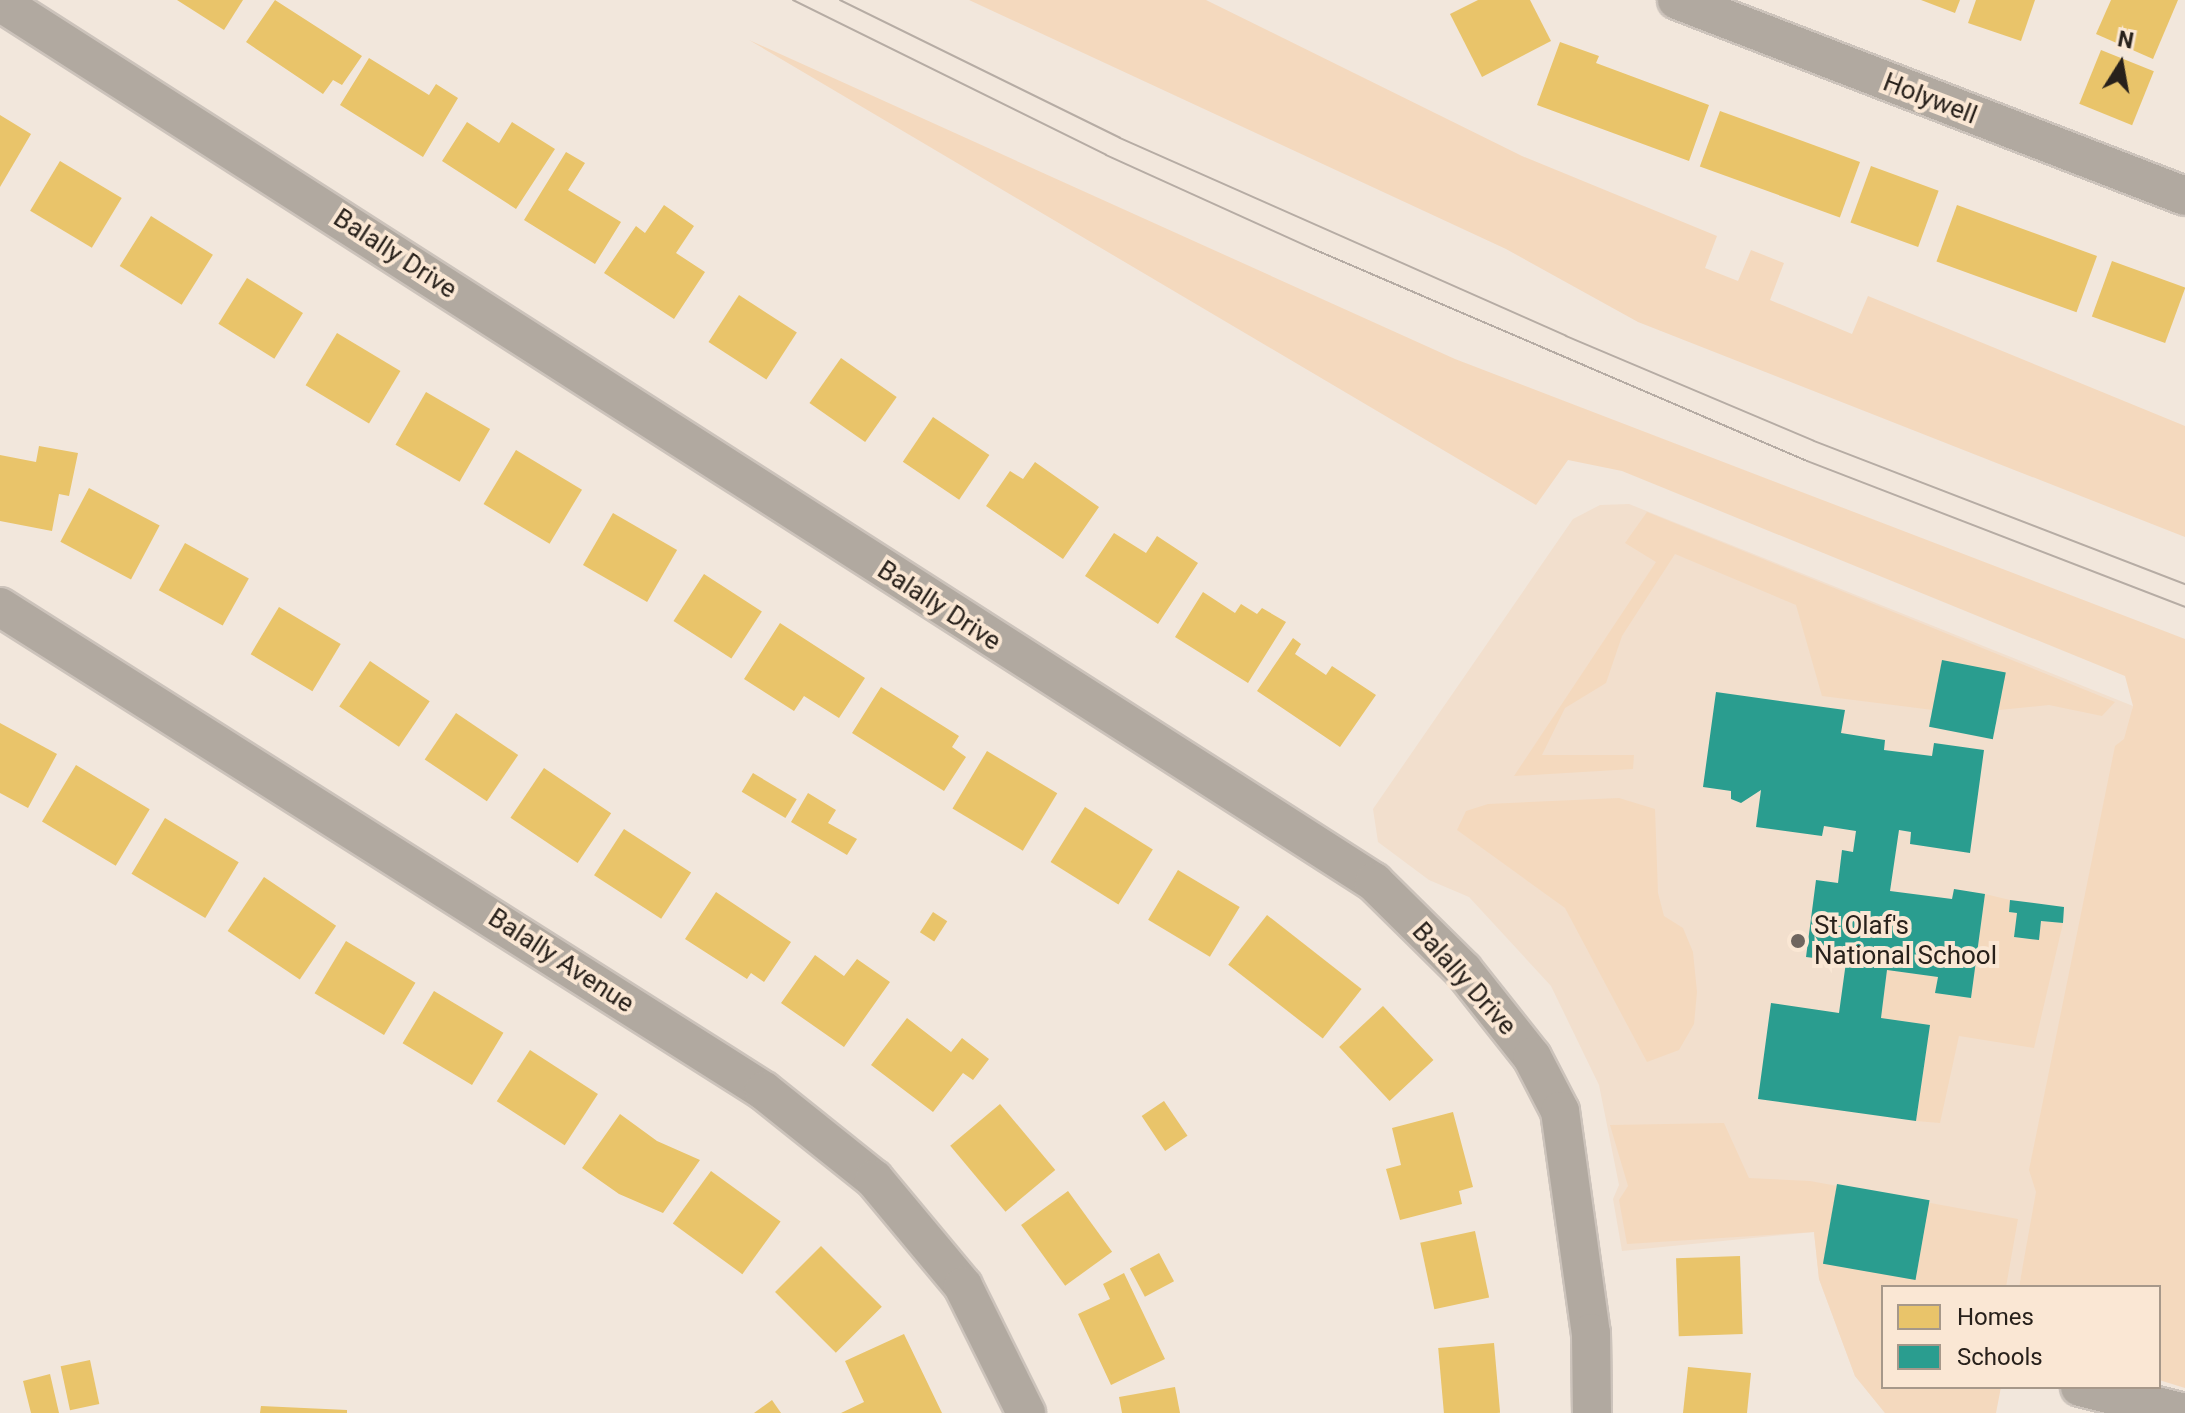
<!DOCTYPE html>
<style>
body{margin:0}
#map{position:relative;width:2185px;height:1413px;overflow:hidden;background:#f2e7dc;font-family:Roboto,sans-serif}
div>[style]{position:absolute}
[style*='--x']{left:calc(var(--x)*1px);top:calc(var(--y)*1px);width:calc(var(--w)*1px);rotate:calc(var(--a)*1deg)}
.built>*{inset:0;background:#f2dfcd}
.green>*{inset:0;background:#f4d9be}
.homes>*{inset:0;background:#e9c46a;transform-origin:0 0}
.schools>*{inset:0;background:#2a9d8f;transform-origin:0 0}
.roads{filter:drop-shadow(2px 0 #ccc3bb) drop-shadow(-2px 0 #ccc3bb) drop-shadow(0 2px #ccc3bb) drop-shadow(0 -2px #ccc3bb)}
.minor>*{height:38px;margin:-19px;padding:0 19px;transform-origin:19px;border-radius:19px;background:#b1a9a0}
.tram>*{height:2px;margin:-1px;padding:0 1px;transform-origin:1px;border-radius:1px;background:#b6aca4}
.dots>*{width:22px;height:22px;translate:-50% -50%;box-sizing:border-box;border:4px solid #fae7d4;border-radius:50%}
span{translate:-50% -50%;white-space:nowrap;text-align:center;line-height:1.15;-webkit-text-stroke:8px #fae7d4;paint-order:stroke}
.street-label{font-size:26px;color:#28211b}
.poi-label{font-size:26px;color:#28211b}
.left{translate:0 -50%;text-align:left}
.legend{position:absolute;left:1881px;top:1285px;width:280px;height:104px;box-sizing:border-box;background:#fae7d4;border:2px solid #a6988a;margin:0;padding:10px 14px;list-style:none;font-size:24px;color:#28211b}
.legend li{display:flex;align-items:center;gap:16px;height:40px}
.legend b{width:40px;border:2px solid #a6988a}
.north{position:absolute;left:2081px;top:24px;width:80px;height:80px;-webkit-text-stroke:6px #fae7d4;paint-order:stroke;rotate:11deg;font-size:22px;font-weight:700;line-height:32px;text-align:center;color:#28211b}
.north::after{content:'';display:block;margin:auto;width:28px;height:36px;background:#28211b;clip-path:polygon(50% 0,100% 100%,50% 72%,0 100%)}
</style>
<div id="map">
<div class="built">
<div style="clip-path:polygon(1629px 504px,2133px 706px,2019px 1287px,1883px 1287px,1885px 1413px,1855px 1376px,1819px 1279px,1814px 1232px,1622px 1251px,1613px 1199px,1619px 1185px,1599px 1085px,1551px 986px,1469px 897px,1429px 880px,1378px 842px,1373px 809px,1573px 519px,1600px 505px)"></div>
</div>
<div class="green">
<div style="clip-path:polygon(969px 0,1206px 0,1522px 156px,1717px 236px,1705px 268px,1738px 281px,1751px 250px,1784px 263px,1770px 300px,1852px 334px,1868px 296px,2185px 426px,2185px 537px,1638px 322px,1506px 249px)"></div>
<div style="clip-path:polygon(749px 40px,1455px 359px,2185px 639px,2185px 1388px,2159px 1380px,2159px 1287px,2019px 1287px,2036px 1192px,2029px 1170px,2115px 746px,2124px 739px,2133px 706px,2125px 676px,1622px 471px,1568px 460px,1536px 505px)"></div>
<div style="clip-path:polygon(1647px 512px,2115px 702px,2102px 716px,2049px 705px,1999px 710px,1942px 661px,1933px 710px,1822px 696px,1796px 605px,1675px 554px,1622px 636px,1606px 683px,1565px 708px,1542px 755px,1634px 755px,1633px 769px,1514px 776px,1656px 562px,1625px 543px)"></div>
<div style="clip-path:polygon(1619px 798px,1655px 809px,1658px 893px,1664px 916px,1683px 928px,1693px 952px,1697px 992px,1694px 1024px,1679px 1050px,1647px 1062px,1565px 908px,1457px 830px,1466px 811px,1488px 804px)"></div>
<div style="clip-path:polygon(1985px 894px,2010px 900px,2009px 912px,2017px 913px,2014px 937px,2039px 940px,2041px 921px,2063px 923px,2034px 1048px,1959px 1036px,1940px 1123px,1916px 1121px,1930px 1025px,1881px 1018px,1887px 970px,1938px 977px,1936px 993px,1971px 998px)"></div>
<div style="clip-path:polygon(1724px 1123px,1749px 1178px,1810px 1181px,2018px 1219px,2006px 1287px,1883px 1287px,1883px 1387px,2001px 1387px,1996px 1413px,1885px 1413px,1855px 1376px,1819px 1279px,1814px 1232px,1627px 1244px,1619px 1200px,1628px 1186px,1610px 1125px)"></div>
</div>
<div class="homes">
<div style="clip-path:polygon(177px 0,243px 0,224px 30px)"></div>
<div style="clip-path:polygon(275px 0,362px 56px,342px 85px,333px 80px,323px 94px,246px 42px)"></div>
<div style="clip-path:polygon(1478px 0,1530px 0,1551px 41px,1482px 77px,1450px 14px)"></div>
<div style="clip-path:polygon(1921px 0,1960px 0,1955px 13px)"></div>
<div style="clip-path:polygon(1976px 0,2035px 0,2021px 41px,1968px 23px)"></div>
<div style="clip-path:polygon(2111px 0,2178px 0,2153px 59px,2096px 34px)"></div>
<div style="clip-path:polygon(1560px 42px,1599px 56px,1596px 63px,1709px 105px,1689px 161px,1537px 105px)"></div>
<div style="left:2101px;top:50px;width:57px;height:58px;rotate:22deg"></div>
<div style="clip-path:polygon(369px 58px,429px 95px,436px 84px,458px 98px,423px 157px,340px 105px)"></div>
<div style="left:1720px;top:111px;width:149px;height:59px;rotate:20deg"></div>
<div style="clip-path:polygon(0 115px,31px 134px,0 187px)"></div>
<div style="clip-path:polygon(467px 122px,499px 143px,512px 122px,555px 149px,516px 209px,442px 161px)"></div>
<div style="clip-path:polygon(566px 152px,585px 163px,568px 190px,621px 222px,595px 264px,524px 220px)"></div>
<div style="left:60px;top:161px;width:72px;height:58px;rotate:31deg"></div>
<div style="left:1871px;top:166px;width:72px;height:60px;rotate:20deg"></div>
<div style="clip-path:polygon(664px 205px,694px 226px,676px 253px,705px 272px,674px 319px,604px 273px,636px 226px,645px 233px)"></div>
<div style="left:1957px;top:205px;width:149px;height:60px;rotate:20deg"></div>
<div style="left:151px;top:216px;width:73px;height:59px;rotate:32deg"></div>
<div style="left:2112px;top:261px;width:78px;height:59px;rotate:20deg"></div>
<div style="left:247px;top:278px;width:66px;height:54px;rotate:32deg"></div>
<div style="left:739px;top:295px;width:69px;height:56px;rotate:33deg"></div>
<div style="left:337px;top:333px;width:74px;height:61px;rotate:31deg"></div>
<div style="left:841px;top:358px;width:68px;height:55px;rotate:35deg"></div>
<div style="left:426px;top:392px;width:74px;height:61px;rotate:30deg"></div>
<div style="left:933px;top:417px;width:68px;height:54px;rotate:34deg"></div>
<div style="clip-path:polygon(39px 446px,78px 453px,69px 496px,59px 494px,52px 531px,0 521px,0 455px,36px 462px)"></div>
<div style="left:516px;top:450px;width:77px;height:63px;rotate:31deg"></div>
<div style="clip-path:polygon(1035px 462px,1099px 507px,1063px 559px,986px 506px,1010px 471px,1023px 479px)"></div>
<div style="left:89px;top:488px;width:80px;height:61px;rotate:28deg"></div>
<div style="left:613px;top:513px;width:74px;height:60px;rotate:30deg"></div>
<div style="clip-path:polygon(1114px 533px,1146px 553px,1157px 536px,1198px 563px,1158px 624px,1085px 576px)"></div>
<div style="left:185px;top:543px;width:73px;height:54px;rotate:29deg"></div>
<div style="left:704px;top:574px;width:69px;height:56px;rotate:33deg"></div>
<div style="clip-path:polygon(1203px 592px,1235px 613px,1241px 604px,1257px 614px,1262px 608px,1286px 622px,1248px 683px,1175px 637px)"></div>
<div style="left:279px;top:607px;width:72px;height:55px;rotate:31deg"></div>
<div style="clip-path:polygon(780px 623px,865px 678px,839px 718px,804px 696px,794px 711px,744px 679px)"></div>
<div style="clip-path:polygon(1293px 638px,1301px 644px,1295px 654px,1326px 675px,1332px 666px,1376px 695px,1340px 747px,1257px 691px)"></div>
<div style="left:370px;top:661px;width:72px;height:55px;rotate:34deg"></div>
<div style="clip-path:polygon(881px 687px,959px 736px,952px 747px,966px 757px,944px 791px,852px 733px)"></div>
<div style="left:456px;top:713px;width:75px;height:56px;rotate:34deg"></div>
<div style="clip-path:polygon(0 723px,57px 754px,28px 808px,0 793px)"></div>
<div style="left:987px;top:751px;width:82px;height:67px;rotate:31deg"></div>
<div style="left:76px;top:765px;width:86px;height:66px;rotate:31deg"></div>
<div style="left:544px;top:768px;width:81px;height:60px;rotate:34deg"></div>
<div style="left:753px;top:773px;width:51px;height:22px;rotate:31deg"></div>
<div style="clip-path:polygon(808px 793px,836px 810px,828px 823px,857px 839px,847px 855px,791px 822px)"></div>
<div style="left:1085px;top:807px;width:80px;height:65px;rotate:32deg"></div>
<div style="left:165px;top:818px;width:86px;height:65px;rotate:31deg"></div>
<div style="left:624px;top:829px;width:80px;height:55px;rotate:33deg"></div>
<div style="left:1178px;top:870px;width:72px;height:58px;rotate:31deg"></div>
<div style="left:264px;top:877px;width:87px;height:65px;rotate:34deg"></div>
<div style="clip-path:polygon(716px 892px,791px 942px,764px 982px,751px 973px,747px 979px,685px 939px)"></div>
<div style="left:933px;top:912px;width:17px;height:24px;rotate:33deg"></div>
<div style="left:1267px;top:915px;width:120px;height:63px;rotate:38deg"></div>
<div style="left:346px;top:941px;width:81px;height:61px;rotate:31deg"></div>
<div style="clip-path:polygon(815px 955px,844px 976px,857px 959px,890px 982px,844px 1047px,781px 1003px)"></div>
<div style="left:434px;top:991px;width:81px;height:61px;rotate:31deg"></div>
<div style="left:1383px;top:1006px;width:74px;height:60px;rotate:47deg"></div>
<div style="clip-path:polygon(907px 1018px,951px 1052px,962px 1038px,989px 1059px,973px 1080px,963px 1073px,933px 1112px,871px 1065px)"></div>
<div style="left:530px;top:1050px;width:81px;height:61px;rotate:33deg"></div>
<div style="left:1164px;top:1101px;width:42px;height:27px;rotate:56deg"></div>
<div style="left:1000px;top:1104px;width:86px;height:65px;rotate:50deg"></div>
<div style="clip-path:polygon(1453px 1112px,1473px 1187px,1459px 1191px,1462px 1204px,1400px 1220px,1386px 1169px,1401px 1165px,1392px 1128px)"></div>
<div style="clip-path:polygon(620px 1114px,657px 1141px,700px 1160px,663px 1213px,619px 1194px,582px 1168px)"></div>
<div style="left:711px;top:1171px;width:86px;height:65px;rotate:36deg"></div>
<div style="left:1068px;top:1191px;width:75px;height:58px;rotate:54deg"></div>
<div style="left:1475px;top:1231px;width:68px;height:56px;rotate:78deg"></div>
<div style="left:821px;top:1246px;width:86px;height:65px;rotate:45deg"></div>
<div style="left:1159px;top:1253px;width:32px;height:33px;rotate:62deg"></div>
<div style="left:1740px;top:1256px;width:78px;height:64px;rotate:88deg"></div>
<div style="clip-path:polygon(1124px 1273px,1165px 1359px,1111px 1385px,1078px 1314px,1110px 1299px,1103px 1284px)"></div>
<div style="clip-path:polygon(904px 1334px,942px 1413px,841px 1413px,864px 1402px,845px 1361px)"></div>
<div style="left:1494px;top:1343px;width:70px;height:56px;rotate:85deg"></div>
<div style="left:90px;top:1360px;width:45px;height:30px;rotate:78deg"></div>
<div style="clip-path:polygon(1688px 1367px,1751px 1373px,1747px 1413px,1683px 1413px)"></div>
<div style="clip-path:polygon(50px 1374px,59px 1413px,31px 1413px,23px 1381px)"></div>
<div style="clip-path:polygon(1175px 1387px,1180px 1413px,1122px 1413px,1119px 1397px)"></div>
<div style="clip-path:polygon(772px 1400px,781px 1413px,754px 1413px)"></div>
<div style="clip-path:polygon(261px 1406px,347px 1410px,347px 1413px,260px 1413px)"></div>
</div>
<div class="schools">
<div style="left:1942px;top:660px;width:65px;height:68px;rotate:11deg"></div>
<div style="clip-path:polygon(1716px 692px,1845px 710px,1841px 733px,1885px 740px,1884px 750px,1932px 756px,1934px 743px,1984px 750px,1970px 853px,1910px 844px,1911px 832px,1899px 830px,1890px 891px,1952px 899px,1954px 889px,1985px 894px,1971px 998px,1935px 993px,1938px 977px,1887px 970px,1881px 1018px,1930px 1025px,1916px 1121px,1758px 1099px,1771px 1003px,1839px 1013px,1846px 962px,1806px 957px,1816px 880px,1838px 883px,1842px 850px,1853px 852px,1856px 831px,1824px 826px,1822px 836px,1756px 827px,1761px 790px,1741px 803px,1731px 799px,1731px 791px,1703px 787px)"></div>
<div style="clip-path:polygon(2010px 900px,2064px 907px,2063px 923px,2041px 921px,2039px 940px,2014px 937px,2017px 913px,2009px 912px)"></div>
<div style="left:1837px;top:1184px;width:94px;height:81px;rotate:10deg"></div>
</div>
<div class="roads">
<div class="minor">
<div style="--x:1677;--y:0;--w:544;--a:21.1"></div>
<div style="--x:0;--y:2;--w:1632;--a:32.64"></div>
<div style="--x:1374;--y:882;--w:125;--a:44.7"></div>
<div style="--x:1463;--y:970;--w:111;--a:51.6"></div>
<div style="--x:1532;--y:1057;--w:61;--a:62.6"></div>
<div style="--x:1560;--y:1111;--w:224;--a:82.1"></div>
<div style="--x:1591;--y:1333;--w:80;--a:89.3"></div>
<div style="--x:0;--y:607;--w:904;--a:32.35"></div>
<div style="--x:764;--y:1091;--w:141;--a:38.7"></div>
<div style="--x:874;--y:1179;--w:139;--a:50.2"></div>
<div style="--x:963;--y:1286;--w:142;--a:63.6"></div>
<div style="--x:2080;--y:1387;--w:107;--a:14"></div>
</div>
</div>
<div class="tram">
<div style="--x:793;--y:0;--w:349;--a:26.3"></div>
<div style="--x:1106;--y:155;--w:225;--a:24.4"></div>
<div style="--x:1311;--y:248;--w:540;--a:23.24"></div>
<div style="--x:1807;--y:461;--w:405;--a:21.1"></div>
<div style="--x:840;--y:0;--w:312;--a:26.2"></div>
<div style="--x:1120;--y:138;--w:488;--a:23.9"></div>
<div style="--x:1566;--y:336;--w:269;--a:22.9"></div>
<div style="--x:1814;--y:441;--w:398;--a:21.1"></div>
</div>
<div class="dots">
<div style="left:1798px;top:941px;background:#6f665f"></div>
</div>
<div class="street-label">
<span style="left:1930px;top:99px;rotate:21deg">Holywell</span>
<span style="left:395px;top:254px;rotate:33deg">Balally Drive</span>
<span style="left:939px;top:606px;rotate:33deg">Balally Drive</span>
<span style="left:561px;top:961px;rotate:33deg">Balally Avenue</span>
<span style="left:1464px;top:979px;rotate:48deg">Balally Drive</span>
</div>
<div class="poi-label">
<span class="left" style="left:1814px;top:941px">St Olaf's<br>National School</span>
</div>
<ul class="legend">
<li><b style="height:22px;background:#e9c46a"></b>Homes</li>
<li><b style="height:22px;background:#2a9d8f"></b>Schools</li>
</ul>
<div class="north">N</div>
</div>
